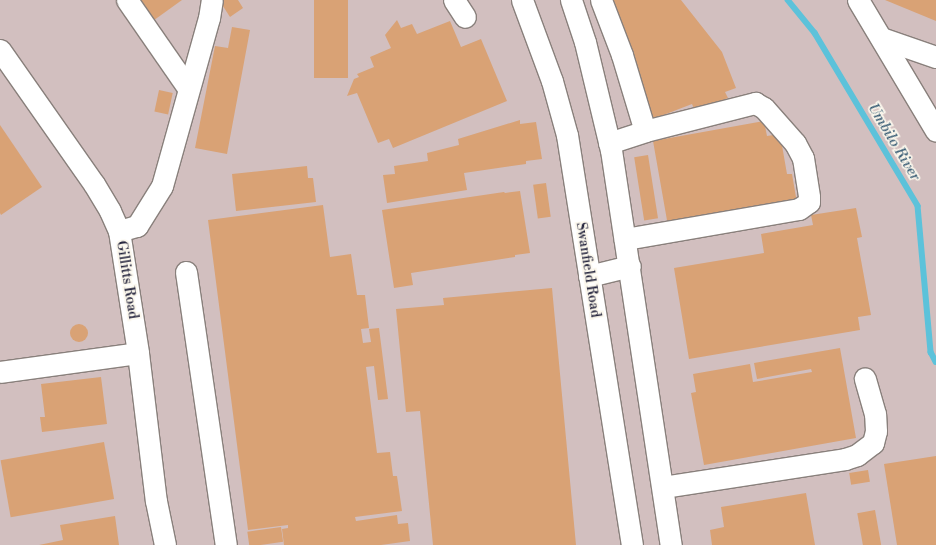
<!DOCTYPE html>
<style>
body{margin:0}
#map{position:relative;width:936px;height:545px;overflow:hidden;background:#f0debd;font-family:"Libre Bodoni",serif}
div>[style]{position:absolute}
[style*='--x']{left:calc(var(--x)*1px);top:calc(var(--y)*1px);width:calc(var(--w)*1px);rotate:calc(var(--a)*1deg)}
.industrial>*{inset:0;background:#d2bfbf;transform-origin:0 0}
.stream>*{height:5.5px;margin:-2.75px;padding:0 2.75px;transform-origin:2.75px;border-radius:2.75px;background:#5cc2da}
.building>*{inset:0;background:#d9a275;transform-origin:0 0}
.round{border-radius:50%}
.roads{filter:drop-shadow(1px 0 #89807c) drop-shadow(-1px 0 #89807c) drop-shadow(0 1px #89807c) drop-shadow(0 -1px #89807c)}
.minor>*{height:21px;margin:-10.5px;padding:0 10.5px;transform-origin:10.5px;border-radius:10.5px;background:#fff}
span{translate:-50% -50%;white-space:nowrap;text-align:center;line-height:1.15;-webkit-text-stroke:3.5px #fbf7ec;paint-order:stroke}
.street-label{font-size:14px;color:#22223b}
.water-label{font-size:15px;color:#365a73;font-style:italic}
</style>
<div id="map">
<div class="industrial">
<div style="left:0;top:0;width:936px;height:545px"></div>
</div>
<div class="stream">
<div style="--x:788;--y:0;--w:43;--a:50.7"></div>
<div style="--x:815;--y:33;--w:201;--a:59.2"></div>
<div style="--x:918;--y:206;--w:147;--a:84.9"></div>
<div style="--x:931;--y:352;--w:11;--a:63"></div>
</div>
<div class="building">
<div style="clip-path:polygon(134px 0,182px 0,150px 23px)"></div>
<div style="clip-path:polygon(219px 0,238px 0,243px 8px,230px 17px)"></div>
<div style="left:314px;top:0;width:34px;height:78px"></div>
<div style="clip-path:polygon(607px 0,681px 0,722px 52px,736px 88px,725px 92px,728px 98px,695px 111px,692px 104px,653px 119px)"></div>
<div style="clip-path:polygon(885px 0,936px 0,936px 21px)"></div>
<div style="clip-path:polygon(397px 20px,401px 28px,412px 24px,417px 34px,450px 21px,461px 47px,481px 39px,507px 101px,393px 148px,389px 139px,378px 143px,357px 93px,347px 96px,354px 79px,359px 77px,357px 74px,374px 67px,370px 57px,391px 48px,385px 35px)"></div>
<div style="clip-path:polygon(232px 27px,250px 30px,227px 154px,195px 148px,215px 46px,228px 48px)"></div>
<div style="left:159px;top:90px;width:14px;height:22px;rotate:12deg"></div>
<div style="clip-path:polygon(520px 120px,520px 124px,536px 122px,542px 159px,526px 161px,526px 164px,464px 173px,467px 190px,387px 203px,383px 175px,395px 174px,394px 166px,428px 161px,427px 153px,459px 145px,458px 139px)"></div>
<div style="clip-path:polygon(764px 121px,767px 136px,780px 134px,787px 174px,792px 174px,797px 203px,668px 226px,653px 141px)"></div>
<div style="clip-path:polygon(0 125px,42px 187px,1px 215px,0 213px)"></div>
<div style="left:648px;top:155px;width:64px;height:14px;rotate:81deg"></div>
<div style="clip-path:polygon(307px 166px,308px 178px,313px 178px,316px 202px,236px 211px,232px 174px)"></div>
<div style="left:546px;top:183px;width:34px;height:13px;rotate:82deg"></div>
<div style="clip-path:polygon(520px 191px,530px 253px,515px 255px,515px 257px,411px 273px,413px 285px,394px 288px,382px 210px,504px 192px,505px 193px)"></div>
<div style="clip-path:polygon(323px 205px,330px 257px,351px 254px,357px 295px,365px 295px,369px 328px,361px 329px,363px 343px,371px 342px,369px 329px,379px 328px,388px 399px,378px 400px,374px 366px,366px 367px,377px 453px,390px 452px,393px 476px,397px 476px,402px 511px,355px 517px,356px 521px,397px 515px,398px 524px,408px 523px,410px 541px,381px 545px,284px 545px,282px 529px,288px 528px,288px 525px,248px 530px,208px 220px)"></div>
<div style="clip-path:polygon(856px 208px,862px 237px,857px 238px,871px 315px,858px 317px,860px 330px,689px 359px,674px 268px,764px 253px,761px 234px,813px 225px,811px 215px)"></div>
<div style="clip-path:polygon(552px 288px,576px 545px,433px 545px,420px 411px,406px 412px,396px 309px,444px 305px,443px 298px)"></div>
<div class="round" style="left:70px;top:324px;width:18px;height:18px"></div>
<div style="clip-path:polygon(840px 348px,856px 438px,704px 465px,691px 393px,696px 392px,693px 374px,750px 364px,753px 382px,812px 372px,811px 369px,757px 379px,754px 363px)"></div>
<div style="clip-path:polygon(101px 377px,107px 424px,42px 432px,40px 417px,45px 417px,41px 384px)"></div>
<div style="left:104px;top:442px;width:58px;height:105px;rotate:80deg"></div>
<div style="clip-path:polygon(936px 456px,936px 545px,897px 545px,884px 464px)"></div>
<div style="left:868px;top:470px;width:12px;height:19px;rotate:81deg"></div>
<div style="clip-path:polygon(806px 493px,815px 545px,712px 545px,710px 530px,724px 527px,721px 507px)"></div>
<div style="left:875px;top:510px;width:36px;height:18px;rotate:80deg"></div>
<div style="clip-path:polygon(115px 516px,119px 545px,39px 545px,63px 540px,60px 525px)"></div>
<div style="left:281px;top:527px;width:15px;height:34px;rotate:82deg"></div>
</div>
<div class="roads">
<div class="minor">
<div style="--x:127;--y:0;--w:107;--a:55.3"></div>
<div style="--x:454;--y:0;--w:20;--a:57"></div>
<div style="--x:522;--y:0;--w:86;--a:69.7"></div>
<div style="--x:552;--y:81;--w:56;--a:74.5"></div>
<div style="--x:567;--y:135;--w:415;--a:81"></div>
<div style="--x:571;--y:0;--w:44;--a:71.6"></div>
<div style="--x:585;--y:42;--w:111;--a:76.5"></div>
<div style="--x:611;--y:150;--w:400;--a:81.4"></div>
<div style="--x:601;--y:0;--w:59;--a:69.1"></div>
<div style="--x:622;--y:55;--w:79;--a:73.2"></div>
<div style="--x:645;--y:131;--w:114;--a:-14.3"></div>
<div style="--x:755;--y:103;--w:10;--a:29"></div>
<div style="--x:764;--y:108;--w:47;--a:48.5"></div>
<div style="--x:795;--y:143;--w:17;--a:62"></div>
<div style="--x:803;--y:158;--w:39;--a:81"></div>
<div style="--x:809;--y:197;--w:5;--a:90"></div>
<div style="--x:809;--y:202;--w:12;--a:145"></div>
<div style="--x:799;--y:209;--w:177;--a:170.2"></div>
<div style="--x:858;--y:0;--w:152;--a:59.2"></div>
<div style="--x:881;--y:38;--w:58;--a:19.1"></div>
<div style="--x:0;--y:50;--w:164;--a:55"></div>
<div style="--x:94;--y:184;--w:31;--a:59"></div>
<div style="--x:110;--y:211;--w:22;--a:66"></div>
<div style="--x:119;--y:231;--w:123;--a:81.1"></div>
<div style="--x:138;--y:353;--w:149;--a:83.1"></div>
<div style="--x:156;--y:501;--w:45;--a:78.4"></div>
<div style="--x:609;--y:143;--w:38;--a:-18"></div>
<div style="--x:119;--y:231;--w:19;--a:-16"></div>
<div style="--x:137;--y:226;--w:47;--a:-58"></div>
<div style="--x:162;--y:186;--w:174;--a:-74.4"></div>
<div style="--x:209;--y:18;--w:18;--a:-81"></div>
<div style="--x:186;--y:272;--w:276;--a:81.7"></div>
<div style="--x:589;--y:276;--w:42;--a:-13.7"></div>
<div style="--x:0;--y:372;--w:139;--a:-7.8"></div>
<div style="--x:663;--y:487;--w:184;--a:-8.7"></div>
<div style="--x:845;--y:459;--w:13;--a:-18"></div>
<div style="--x:857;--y:455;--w:20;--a:-37"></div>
<div style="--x:873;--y:443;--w:12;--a:-76"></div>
<div style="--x:876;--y:431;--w:17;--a:-93"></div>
<div style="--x:875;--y:414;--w:37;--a:-106"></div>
</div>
</div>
<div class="street-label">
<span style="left:588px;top:270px;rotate:81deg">Swanfield Road</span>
<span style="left:127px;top:280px;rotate:81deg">Gillitts Road</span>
</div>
<div class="water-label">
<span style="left:894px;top:142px;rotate:59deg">Umbilo River</span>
</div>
</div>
